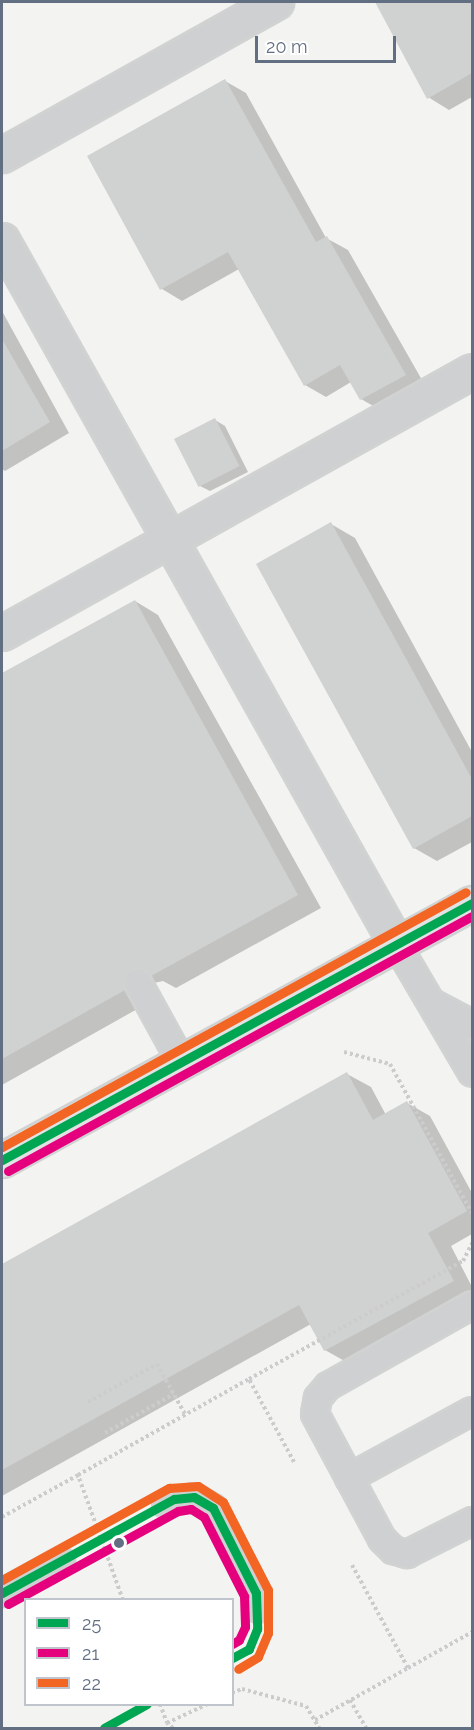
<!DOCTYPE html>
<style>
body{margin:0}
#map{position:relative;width:474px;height:1730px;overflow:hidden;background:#f3f4f1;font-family:Raleway,sans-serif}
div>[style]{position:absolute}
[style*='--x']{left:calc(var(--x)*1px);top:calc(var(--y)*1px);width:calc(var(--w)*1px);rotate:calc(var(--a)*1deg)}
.shadow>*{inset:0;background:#0003}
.building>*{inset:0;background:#d0d1d1;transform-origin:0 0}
.path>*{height:4px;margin-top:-2px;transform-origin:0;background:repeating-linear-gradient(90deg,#ccc 0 3px,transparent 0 6px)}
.roads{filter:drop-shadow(2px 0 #d1d2d2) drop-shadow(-2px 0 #d1d2d2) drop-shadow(0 2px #d1d2d2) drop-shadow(0 -2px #d1d2d2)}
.lane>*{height:26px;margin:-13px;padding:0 13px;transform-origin:13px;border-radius:13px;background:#cfd0d1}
.street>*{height:33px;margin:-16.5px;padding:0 16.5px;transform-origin:16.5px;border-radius:16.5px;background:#cfd0d1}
.secondary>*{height:33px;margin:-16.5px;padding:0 16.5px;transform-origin:16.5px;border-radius:16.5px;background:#e1e2e3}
.path-bridge>*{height:4px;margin-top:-2px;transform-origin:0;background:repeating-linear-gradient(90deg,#ccc 0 3px,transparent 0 6px)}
.bus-1>*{height:9px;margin:-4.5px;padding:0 4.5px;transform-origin:4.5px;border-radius:4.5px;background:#00a651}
.bus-2>*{height:9px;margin:-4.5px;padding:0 4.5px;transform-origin:4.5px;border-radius:4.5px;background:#e5007d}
.bus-3>*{height:9px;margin:-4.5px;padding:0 4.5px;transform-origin:4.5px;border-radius:4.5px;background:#f26522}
.dots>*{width:16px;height:16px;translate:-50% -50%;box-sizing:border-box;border:3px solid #fff;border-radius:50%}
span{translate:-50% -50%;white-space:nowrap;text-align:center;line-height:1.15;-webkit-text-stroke:6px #fff;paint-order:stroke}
.frame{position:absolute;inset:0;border:3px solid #626f83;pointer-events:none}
.legend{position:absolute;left:24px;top:1598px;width:210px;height:108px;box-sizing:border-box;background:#fff;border:2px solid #c0c5cd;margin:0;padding:8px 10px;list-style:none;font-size:18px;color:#626f83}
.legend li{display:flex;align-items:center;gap:12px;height:30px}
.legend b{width:30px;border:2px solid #c0c5cd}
.scale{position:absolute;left:255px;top:36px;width:141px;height:27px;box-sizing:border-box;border:3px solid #626f83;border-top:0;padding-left:8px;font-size:18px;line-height:21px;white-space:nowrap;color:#626f83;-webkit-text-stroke:4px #fff;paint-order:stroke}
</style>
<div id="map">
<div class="shadow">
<div style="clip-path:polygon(376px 2px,472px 2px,472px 97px,449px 110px,428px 97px)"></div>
<div style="clip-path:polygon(225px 81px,246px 93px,326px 238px,348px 250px,426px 387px,382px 411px,361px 399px,351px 382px,326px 397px,305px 385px,239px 269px,182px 301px,162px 289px)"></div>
<div style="clip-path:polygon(2px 311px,69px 433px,5px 471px,2px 469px)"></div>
<div style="clip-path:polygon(215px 420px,225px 426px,248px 472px,210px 491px,200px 486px)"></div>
<div style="clip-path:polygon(331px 524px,355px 538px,472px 752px,472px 842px,437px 861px,414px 848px)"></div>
<div style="clip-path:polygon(135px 601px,158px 615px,321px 908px,176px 988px,163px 981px,154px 983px,146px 996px,148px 1003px,2px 1085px,2px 675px)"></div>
<div style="clip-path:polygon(347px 1074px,371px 1087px,386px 1115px,407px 1103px,430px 1116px,472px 1193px,472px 1234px,451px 1246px,472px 1287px,472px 1296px,348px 1363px,325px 1350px,311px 1324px,2px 1496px,2px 1266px)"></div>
</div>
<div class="building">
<div style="clip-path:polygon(375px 2px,472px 2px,472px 73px,427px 99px)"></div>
<div style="clip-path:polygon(225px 79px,316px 242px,327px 236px,406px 375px,360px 400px,340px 365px,304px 386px,228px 252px,160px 290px,87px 156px)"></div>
<div style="clip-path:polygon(2px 339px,50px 422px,2px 451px)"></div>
<div style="left:215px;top:418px;width:54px;height:46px;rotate:63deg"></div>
<div style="clip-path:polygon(331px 522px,472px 779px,472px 816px,413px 849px,256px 564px)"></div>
<div style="clip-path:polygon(135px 600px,298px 895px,151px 976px,139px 968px,130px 970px,123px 982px,125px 990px,2px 1059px,2px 673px)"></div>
<div style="clip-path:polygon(347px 1072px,373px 1120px,407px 1101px,467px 1211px,428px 1233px,454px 1281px,324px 1351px,299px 1305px,2px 1470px,2px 1264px)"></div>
</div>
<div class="path">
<div style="--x:88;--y:1402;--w:79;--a:-28.8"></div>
<div style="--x:157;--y:1364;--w:57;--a:60.8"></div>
<div style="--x:105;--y:1433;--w:79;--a:-29.5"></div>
<div style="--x:294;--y:1462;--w:94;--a:-118.5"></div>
<div style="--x:249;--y:1379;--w:244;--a:-28.9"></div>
<div style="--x:463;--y:1261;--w:20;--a:-63"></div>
<div style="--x:2;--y:1517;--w:87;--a:-28.9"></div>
<div style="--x:352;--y:1565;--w:117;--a:61.5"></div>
<div style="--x:408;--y:1668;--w:73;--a:-29.4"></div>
<div style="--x:232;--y:1693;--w:11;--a:-22"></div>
<div style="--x:242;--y:1689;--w:66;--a:14.9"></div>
<div style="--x:306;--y:1706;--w:26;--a:59"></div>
<div style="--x:350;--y:1700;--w:32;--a:60"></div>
<div style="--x:160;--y:1704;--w:20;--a:70"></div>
<div style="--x:315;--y:1720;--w:107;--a:-29.2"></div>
<div style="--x:173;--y:1728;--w:8;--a:-140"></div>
<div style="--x:167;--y:1723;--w:45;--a:-24.9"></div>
</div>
<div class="roads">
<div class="lane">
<div style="--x:397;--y:945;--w:148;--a:59.6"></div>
<div style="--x:138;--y:983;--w:91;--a:61.2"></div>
<div style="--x:432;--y:1003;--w:45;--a:27.7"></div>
<div style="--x:472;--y:1305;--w:165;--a:150.6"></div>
<div style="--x:328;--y:1386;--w:16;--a:130"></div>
<div style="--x:318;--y:1398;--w:16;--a:101"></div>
<div style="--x:315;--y:1414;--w:142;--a:61.8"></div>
<div style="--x:382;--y:1539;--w:16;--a:45"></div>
<div style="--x:393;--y:1550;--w:15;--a:16"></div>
<div style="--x:407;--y:1554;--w:73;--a:-26.9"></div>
<div style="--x:349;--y:1478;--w:140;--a:-28.6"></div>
<div style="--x:166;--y:1504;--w:29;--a:-14"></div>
<div style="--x:194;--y:1497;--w:22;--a:30"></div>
<div style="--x:213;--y:1508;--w:95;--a:63.2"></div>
<div style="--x:256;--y:1593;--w:16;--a:83"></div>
<div style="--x:2;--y:1593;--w:67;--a:-28.5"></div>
</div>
<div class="street">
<div style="--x:2;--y:155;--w:314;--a:-29.2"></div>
<div style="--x:2;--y:240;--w:808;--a:60.74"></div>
<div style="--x:2;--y:633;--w:538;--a:-29.14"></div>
</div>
<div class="secondary">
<div style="--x:2;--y:1160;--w:536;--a:-28.67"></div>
</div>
</div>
<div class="path-bridge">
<div style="--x:344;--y:1052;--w:48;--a:14.6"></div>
<div style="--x:390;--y:1064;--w:170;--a:61.2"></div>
<div style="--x:123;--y:1600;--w:133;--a:-109.8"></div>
<div style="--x:78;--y:1475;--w:196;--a:-29.3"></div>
</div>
<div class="bus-1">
<div style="--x:2;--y:1160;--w:536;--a:-28.67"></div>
<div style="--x:2;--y:1593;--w:196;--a:-28.7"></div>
<div style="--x:174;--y:1499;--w:20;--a:-6"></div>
<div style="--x:194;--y:1497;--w:22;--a:30"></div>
<div style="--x:213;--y:1508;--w:95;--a:63.2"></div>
<div style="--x:256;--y:1593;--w:36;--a:88"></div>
<div style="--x:257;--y:1629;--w:22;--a:112"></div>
<div style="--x:249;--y:1649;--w:19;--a:152"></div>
<div style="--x:104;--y:1728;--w:49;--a:-29.2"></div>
</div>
<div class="bus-2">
<div style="--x:8;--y:1171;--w:529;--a:-28.79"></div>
<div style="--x:8;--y:1604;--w:194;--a:-28.7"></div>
<div style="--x:178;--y:1511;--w:13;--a:-9"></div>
<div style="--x:191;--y:1509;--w:15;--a:32"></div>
<div style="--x:204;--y:1517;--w:89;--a:63.1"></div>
<div style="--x:244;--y:1596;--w:31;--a:88"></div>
<div style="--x:245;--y:1627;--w:14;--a:115"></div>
<div style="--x:239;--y:1640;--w:8;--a:150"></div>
</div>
<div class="bus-3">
<div style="--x:2;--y:1147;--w:529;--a:-28.79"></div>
<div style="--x:2;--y:1580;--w:191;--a:-28.9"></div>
<div style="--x:169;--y:1488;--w:29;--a:-4"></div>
<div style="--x:198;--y:1486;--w:30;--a:33"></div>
<div style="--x:223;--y:1502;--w:99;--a:62.9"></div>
<div style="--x:268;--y:1590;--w:43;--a:90"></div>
<div style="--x:268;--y:1633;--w:26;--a:113"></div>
<div style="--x:258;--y:1657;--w:23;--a:149"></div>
</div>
<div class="dots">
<div style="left:119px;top:1543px;background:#626f83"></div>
</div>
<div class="frame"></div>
<ul class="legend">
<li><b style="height:8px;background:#00a651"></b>25</li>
<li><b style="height:8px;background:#e5007d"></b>21</li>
<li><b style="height:8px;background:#f26522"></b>22</li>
</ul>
<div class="scale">20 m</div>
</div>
